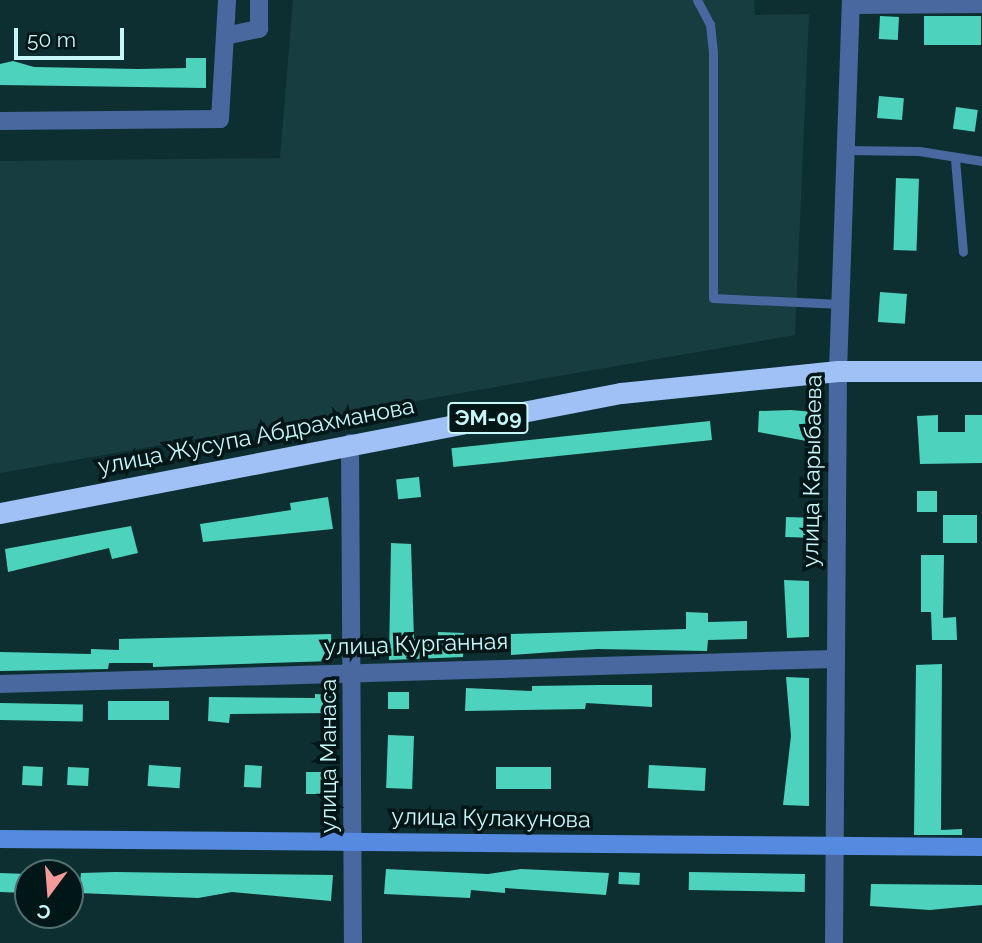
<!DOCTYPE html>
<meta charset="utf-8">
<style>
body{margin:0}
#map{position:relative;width:982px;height:943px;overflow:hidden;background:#0e2f31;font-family:Raleway,sans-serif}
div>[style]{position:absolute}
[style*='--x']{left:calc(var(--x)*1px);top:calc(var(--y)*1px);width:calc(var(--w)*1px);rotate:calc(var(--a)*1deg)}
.built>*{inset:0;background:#183d40}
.building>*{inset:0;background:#4dd3bd;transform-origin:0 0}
.lane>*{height:9px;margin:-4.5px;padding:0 4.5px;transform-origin:4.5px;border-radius:4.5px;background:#48689f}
.street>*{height:18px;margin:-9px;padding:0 9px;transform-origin:9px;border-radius:9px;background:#48689f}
.secondary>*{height:18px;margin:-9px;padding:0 9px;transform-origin:9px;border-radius:9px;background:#568ae1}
.highway>*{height:21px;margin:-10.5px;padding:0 10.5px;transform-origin:10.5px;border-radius:10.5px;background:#a0c1f6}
span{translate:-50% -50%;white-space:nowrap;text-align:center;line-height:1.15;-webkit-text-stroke:7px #011617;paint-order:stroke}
.shield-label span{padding:2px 5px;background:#011617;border:2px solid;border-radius:5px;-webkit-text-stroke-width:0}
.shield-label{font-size:21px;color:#c8f7f9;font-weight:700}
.street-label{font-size:23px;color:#c8f7f9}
.north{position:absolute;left:14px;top:859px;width:70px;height:70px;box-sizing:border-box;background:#011617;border:2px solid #517071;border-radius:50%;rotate:196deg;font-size:19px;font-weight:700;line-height:28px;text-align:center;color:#c8f7f9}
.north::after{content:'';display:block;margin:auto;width:24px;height:32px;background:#f59b9a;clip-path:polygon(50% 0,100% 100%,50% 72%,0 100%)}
.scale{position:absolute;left:14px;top:28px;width:110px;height:32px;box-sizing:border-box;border:4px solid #c8f7f9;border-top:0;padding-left:9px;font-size:21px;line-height:24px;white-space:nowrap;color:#c8f7f9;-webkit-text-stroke:5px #011617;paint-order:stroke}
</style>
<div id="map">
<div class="built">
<div style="clip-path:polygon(293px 0,754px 0,755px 15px,809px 14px,795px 335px,0 473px,0 161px,280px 158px)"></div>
</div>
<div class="building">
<div style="left:880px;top:16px;width:19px;height:23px;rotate:3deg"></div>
<div style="left:924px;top:16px;width:57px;height:29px"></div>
<div style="clip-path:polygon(186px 58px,206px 58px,206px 88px,0 85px,0 64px,13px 61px,34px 67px,138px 69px,186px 68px)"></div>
<div style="left:879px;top:96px;width:25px;height:22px;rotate:5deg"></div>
<div style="left:956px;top:107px;width:22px;height:22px;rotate:8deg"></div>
<div style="left:896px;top:178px;width:23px;height:72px;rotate:2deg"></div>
<div style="left:880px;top:292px;width:27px;height:30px;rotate:4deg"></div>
<div style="clip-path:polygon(791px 410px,814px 412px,812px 442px,758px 432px,759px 411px)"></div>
<div style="clip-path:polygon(938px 415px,938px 432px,965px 432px,965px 415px,982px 415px,982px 463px,920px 464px,917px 416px)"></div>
<div style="left:710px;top:421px;width:19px;height:260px;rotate:84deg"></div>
<div style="left:419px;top:477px;width:20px;height:23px;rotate:84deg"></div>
<div style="left:917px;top:491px;width:20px;height:21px"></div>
<div style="clip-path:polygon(328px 497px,333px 529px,203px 542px,200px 524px,291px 510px,290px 503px)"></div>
<div style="left:943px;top:515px;width:34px;height:28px"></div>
<div style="left:786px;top:517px;width:23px;height:20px;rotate:2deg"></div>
<div style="clip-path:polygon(131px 526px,138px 553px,112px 559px,109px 548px,8px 572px,5px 549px)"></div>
<div style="clip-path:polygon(391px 543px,411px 544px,414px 639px,438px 638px,438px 632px,464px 633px,463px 657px,389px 660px)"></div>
<div style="clip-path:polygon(921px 555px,944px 555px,943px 618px,956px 617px,957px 640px,932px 640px,931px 612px,921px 612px)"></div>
<div style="clip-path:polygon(784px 580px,809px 581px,809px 637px,787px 638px)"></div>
<div style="clip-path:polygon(686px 612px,708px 613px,708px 622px,747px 621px,747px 639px,708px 640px,707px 651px,597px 649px,511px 655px,511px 634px,686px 629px)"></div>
<div style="clip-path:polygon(331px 634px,332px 661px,153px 667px,153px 663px,109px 663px,108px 669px,0 671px,0 652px,91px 654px,91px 649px,119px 650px,119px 639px)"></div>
<div style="clip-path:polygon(942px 664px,941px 830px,962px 829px,962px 835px,914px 835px,916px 665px)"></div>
<div style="clip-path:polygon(786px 677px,809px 678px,809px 806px,783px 805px,791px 736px)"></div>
<div style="clip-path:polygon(599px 685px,652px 685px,652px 707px,586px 703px,585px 709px,465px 711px,466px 688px,532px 691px,532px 686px)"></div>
<div style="left:388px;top:692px;width:21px;height:17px"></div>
<div style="clip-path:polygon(315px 694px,334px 695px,333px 713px,230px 714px,229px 723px,208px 721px,209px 697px,315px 698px)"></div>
<div style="left:108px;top:701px;width:61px;height:19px"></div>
<div style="left:0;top:703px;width:83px;height:17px;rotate:1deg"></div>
<div style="left:388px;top:735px;width:26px;height:53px;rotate:2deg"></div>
<div style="left:149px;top:765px;width:32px;height:21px;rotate:4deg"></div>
<div style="left:245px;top:765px;width:17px;height:22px;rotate:3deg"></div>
<div style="left:649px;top:765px;width:57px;height:23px;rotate:3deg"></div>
<div style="left:23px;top:766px;width:20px;height:19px;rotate:3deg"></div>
<div style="left:68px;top:767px;width:21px;height:18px;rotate:3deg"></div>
<div style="left:551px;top:767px;width:22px;height:55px;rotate:90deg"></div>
<div style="left:306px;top:772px;width:27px;height:22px"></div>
<div style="clip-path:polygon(386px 869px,488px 874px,521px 869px,609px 873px,606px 895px,505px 888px,505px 893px,471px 890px,470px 898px,384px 894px)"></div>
<div style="clip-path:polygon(115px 872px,333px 875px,331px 901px,232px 892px,198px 898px,79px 893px,81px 873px)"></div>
<div style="left:619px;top:872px;width:21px;height:12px;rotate:3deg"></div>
<div style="left:689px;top:872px;width:116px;height:18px;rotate:1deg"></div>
<div style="left:0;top:873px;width:28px;height:19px;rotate:2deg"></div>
<div style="clip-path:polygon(871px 884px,982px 885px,982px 905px,930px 910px,870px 906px)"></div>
</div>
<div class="lane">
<div style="--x:697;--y:0;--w:27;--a:62"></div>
<div style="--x:710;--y:24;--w:29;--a:84"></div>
<div style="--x:713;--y:53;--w:245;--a:90"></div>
<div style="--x:713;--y:298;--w:128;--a:2.7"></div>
<div style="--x:846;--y:150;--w:73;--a:0.8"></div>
<div style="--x:919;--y:151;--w:64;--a:9"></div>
<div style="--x:955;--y:159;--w:93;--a:85.1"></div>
</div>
<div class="street">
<div style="--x:851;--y:5;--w:131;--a:-0.4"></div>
<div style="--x:225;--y:36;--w:35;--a:-12"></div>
<div style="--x:259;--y:29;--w:29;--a:-90"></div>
<div style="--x:0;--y:121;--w:220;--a:-0.5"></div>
<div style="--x:220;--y:119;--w:119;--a:-86.6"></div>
<div style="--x:350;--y:443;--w:500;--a:89.66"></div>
<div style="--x:0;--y:684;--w:834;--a:-1.72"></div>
<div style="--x:834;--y:943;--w:572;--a:-89.6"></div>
<div style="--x:838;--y:371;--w:371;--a:-88"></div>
</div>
<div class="secondary">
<div style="--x:0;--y:839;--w:982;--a:0.47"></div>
</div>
<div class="highway">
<div style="--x:0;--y:513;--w:632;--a:-10.94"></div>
<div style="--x:621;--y:393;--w:218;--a:-5.8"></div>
<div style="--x:838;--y:371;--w:144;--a:0"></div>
</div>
<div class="shield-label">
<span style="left:488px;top:418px">ЭМ-09</span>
</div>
<div class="street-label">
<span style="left:256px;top:436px;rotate:-11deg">улица Жусупа Абдрахманова</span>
<span style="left:812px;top:471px;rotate:-89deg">улица Карыбаева</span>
<span style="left:416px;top:644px;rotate:-2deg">улица Курганная</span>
<span style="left:328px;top:756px;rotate:-90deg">улица Манаса</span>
<span style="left:491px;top:818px;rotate:1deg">улица Кулакунова</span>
</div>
<div class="north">С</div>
<div class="scale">50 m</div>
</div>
